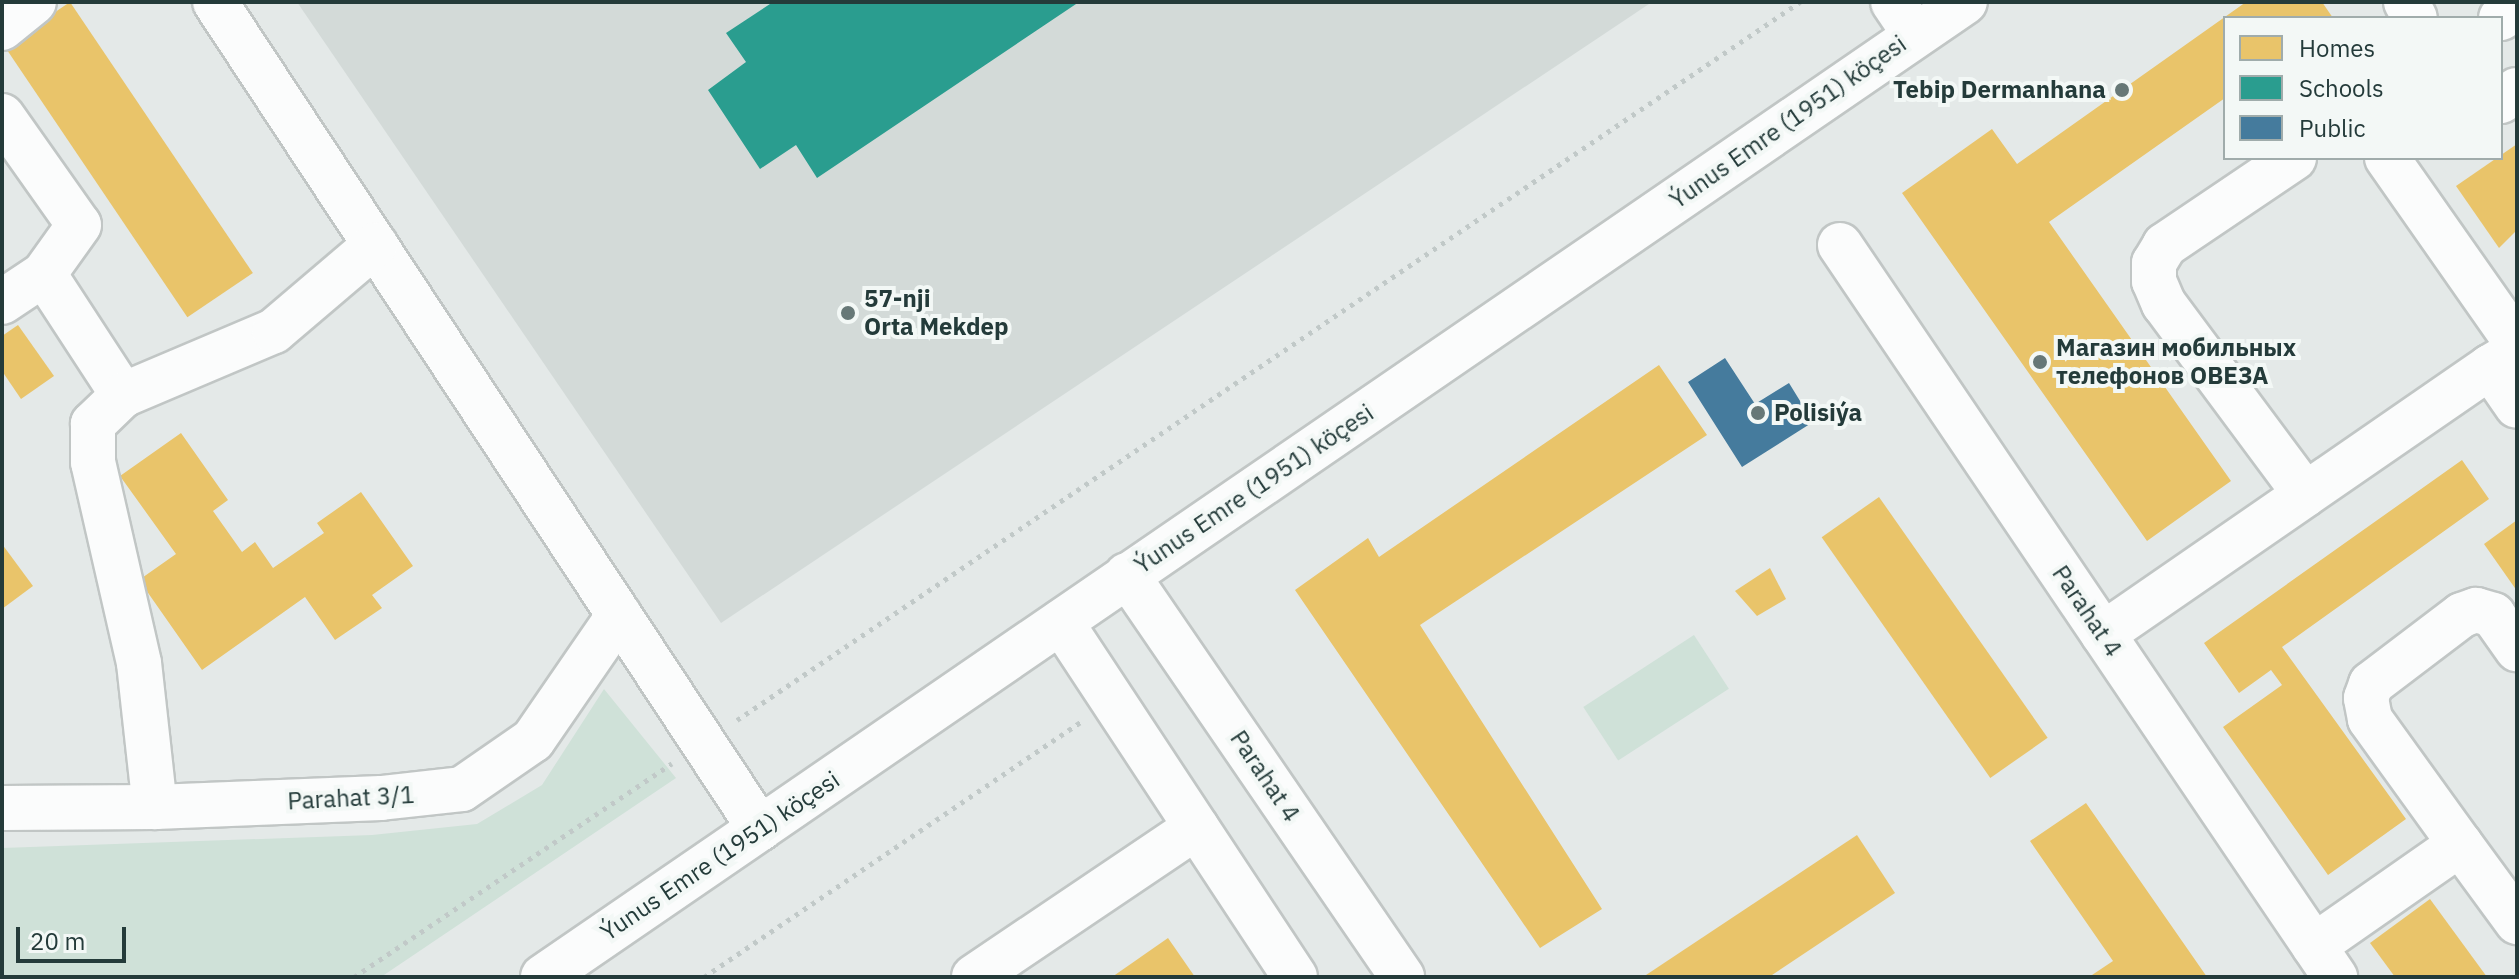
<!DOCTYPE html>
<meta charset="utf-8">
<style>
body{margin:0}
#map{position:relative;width:2519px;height:979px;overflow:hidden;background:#e4e9e8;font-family:"IBM Plex Sans",sans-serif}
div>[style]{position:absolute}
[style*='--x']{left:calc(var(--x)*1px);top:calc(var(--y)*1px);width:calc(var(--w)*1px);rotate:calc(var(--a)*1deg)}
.built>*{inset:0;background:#d3dad8}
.green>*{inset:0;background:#cfe1d8;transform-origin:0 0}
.homes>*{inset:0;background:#e9c46a;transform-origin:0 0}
.schools>*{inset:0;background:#2a9d8f}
.public>*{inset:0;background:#457b9d}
.path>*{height:5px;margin-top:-2.5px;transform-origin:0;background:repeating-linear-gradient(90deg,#c1c9c8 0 4px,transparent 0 10px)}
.roads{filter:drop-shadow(2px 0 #c1c6c5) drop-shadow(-2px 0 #c1c6c5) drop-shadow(0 2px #c1c6c5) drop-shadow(0 -2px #c1c6c5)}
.minor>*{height:44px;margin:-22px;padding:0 22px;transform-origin:22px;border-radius:22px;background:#fbfcfc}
.dots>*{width:22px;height:22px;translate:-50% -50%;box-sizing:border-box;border:4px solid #f3f8f6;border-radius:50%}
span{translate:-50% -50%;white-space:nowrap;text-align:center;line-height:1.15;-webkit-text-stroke:8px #f3f8f6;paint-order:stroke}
.poi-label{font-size:24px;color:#243b3a;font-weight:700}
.right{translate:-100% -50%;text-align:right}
.left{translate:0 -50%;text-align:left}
.street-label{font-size:24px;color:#243b3a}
.frame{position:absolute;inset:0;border:4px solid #243b3a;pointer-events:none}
.legend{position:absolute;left:2223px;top:16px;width:280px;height:144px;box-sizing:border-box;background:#f3f8f6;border:2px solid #a0acab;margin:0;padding:10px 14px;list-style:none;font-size:24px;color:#243b3a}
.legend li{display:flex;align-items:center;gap:16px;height:40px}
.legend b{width:40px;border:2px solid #a0acab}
.scale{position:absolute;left:16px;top:927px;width:110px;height:36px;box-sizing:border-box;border:4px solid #243b3a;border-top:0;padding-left:10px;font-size:24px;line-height:28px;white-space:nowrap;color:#243b3a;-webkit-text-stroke:6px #f3f8f6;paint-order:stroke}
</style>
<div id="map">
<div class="built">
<div style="clip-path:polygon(297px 2px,1652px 2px,721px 623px)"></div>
</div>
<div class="green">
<div style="left:1694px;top:635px;width:64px;height:132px;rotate:57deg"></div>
<div style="clip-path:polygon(604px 689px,676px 778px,381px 977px,2px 977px,2px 848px,372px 835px,477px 824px,542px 785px)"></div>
</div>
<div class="homes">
<div style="left:70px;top:2px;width:327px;height:79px;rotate:56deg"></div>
<div style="clip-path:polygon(2246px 2px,2322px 2px,2333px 18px,2225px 18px,2225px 98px,2049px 222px,2231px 481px,2147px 541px,1902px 193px,1992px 129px,2017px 164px)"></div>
<div style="clip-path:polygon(2517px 144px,2517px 230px,2499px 248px,2456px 186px)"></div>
<div style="clip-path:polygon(18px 325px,54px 376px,21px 399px,2px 371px,2px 336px)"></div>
<div style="clip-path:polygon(1659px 365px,1707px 435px,1420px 625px,1602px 909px,1540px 948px,1295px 590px,1368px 538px,1379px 557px)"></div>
<div style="clip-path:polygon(181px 433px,228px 500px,213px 511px,242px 552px,255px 542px,273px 568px,324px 533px,317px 523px,361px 492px,413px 566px,372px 595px,382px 608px,335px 640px,305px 597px,202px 670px,139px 580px,176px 554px,120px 476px)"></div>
<div style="clip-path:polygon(2462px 460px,2489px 499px,2282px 647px,2406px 819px,2328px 875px,2223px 727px,2282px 685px,2271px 670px,2239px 693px,2204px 643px)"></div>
<div style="left:1879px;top:497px;width:294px;height:70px;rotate:55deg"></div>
<div style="clip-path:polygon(2517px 520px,2517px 591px,2484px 544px)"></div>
<div style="clip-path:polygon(2px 544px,33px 586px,2px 609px)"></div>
<div style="clip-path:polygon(1770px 568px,1786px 599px,1757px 616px,1735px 591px)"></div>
<div style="clip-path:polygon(2086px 803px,2207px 977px,2089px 977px,2113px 961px,2030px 841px)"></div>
<div style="clip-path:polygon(1857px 835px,1895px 893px,1769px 977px,1643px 977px)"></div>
<div style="clip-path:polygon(2430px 899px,2487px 977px,2395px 977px,2370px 943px)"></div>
<div style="clip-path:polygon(1168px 938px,1195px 977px,1112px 977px)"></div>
</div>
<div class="schools">
<div style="clip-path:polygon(773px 2px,1079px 2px,817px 178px,796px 145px,760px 169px,708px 90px,746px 62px,726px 33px)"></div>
</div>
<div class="public">
<div style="clip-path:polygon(1725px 358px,1755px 404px,1789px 383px,1813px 422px,1742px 467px,1688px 382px)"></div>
</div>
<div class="path">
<div style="--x:737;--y:720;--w:1283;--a:-34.04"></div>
<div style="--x:354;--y:977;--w:383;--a:-33.9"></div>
<div style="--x:704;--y:977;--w:455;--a:-34.1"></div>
</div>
<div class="roads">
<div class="minor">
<div style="--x:215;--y:2;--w:990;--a:56.61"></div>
<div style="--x:1893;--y:2;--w:40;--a:56"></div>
<div style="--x:2406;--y:2;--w:18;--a:61"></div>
<div style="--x:2501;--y:18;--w:19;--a:-35"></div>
<div style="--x:2;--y:28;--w:41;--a:-39.1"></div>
<div style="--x:2501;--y:101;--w:19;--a:-35"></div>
<div style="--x:2;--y:116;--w:133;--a:54.8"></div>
<div style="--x:79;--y:225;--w:60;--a:125.5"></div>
<div style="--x:2294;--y:158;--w:156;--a:146"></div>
<div style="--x:2165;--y:245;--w:21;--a:121"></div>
<div style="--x:2154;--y:263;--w:18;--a:90"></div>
<div style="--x:2154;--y:281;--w:25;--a:67"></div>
<div style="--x:2164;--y:304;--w:237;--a:53.4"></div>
<div style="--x:2387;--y:158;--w:227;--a:55"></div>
<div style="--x:1840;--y:245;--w:884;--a:55.93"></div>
<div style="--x:2;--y:302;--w:50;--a:-33.7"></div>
<div style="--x:44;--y:274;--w:145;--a:56.9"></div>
<div style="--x:123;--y:395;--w:164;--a:-23"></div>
<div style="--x:274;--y:331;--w:133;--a:-40.4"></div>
<div style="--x:2515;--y:352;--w:29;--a:149"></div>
<div style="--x:2490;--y:367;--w:47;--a:55.3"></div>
<div style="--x:123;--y:395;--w:42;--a:136"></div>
<div style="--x:93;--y:424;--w:38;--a:90"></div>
<div style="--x:93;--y:462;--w:206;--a:77.1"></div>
<div style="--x:139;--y:663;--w:145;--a:83.7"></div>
<div style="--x:1127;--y:575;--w:487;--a:55.6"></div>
<div style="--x:1061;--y:622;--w:425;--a:56.6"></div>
<div style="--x:2103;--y:634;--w:470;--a:-34.6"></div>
<div style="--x:2;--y:808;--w:153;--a:-0.4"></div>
<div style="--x:155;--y:807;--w:226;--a:-2.3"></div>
<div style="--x:381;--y:798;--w:81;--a:-6.3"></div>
<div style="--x:462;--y:789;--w:86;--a:-34.6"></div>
<div style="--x:533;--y:740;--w:152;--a:-55.5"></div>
<div style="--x:2460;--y:844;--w:97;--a:53.8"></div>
<div style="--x:2314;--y:946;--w:178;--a:-34.9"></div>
<div style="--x:2460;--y:844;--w:154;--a:-125.8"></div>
<div style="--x:2370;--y:719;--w:21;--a:-101"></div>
<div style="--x:2366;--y:698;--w:15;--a:-70"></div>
<div style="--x:2371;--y:684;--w:114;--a:-37.2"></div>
<div style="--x:2462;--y:615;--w:15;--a:-20"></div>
<div style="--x:2476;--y:610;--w:18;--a:16"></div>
<div style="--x:2493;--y:615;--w:42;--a:54.8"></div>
<div style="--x:543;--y:977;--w:1724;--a:-34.44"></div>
<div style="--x:974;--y:977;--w:268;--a:-34"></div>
</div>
</div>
<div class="dots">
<div style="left:2122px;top:90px;background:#677877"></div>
<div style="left:848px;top:313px;background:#677877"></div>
<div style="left:2040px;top:362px;background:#677877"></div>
<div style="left:1758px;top:413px;background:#677877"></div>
</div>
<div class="poi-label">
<span class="right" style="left:2106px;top:90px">Tebip Dermanhana</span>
<span class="left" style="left:864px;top:313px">57-nji<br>Orta Mekdep</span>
<span class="left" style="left:2056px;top:362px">Магазин мобильных<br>телефонов ОВЕЗА</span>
<span class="left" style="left:1774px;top:413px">Polisiýa</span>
</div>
<div class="street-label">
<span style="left:1788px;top:122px;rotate:-35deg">Ýunus Emre (1951) köçesi</span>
<span style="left:1254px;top:489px;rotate:-34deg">Ýunus Emre (1951) köçesi</span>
<span style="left:2087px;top:611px;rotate:56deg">Parahat 4</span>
<span style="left:1265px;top:776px;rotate:56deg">Parahat 4</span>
<span style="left:351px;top:798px;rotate:-3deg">Parahat 3/1</span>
<span style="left:720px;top:856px;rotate:-34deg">Ýunus Emre (1951) köçesi</span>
</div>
<div class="frame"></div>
<ul class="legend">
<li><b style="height:22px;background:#e9c46a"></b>Homes</li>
<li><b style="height:22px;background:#2a9d8f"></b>Schools</li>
<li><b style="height:22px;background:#457b9d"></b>Public</li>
</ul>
<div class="scale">20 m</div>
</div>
